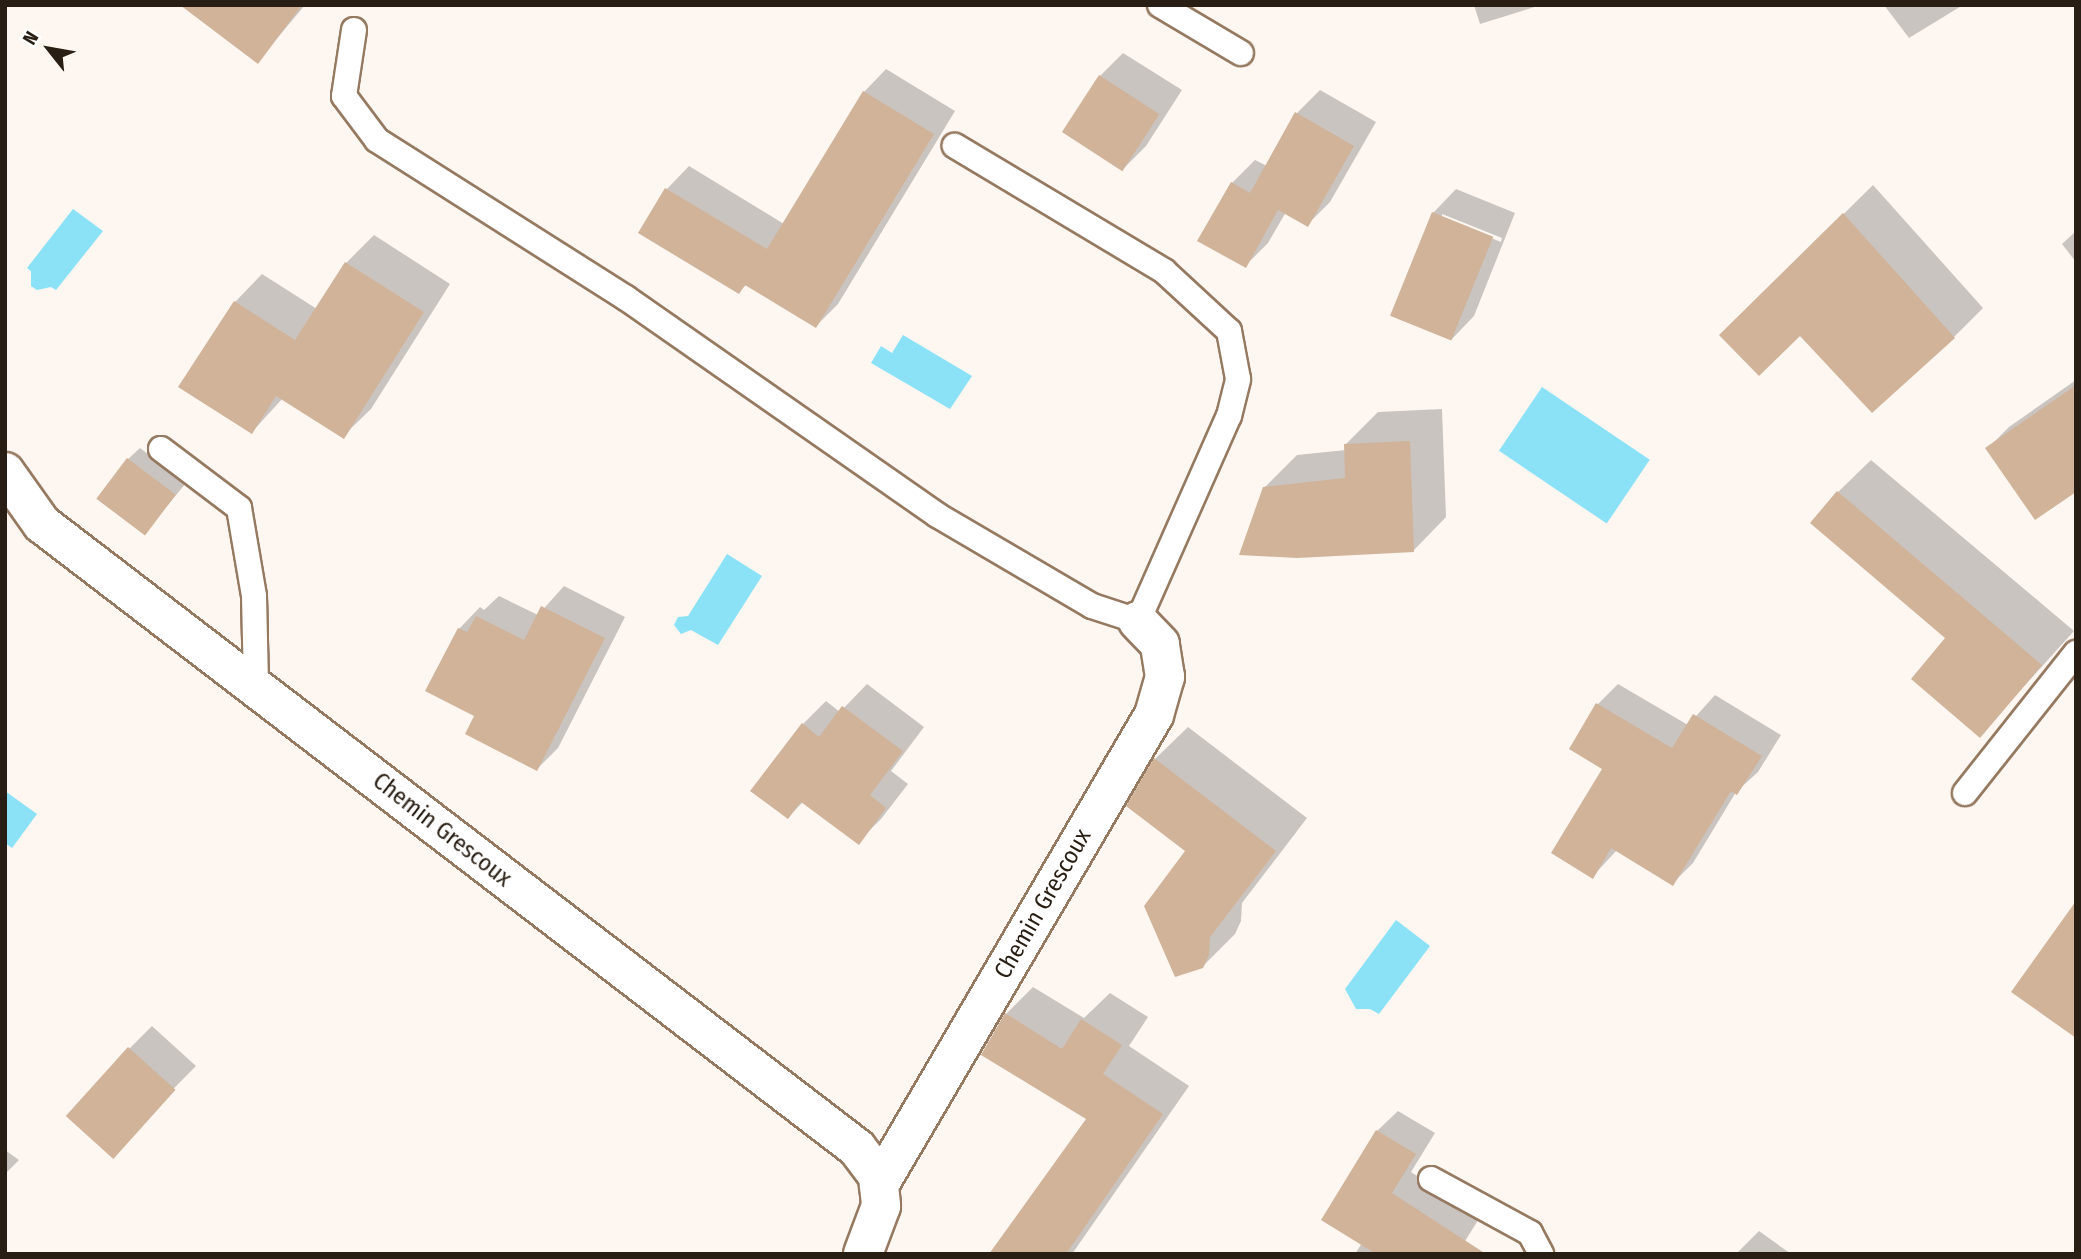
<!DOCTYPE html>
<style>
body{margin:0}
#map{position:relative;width:2081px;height:1259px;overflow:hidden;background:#fdf6f1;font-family:"Fira Sans Condensed",sans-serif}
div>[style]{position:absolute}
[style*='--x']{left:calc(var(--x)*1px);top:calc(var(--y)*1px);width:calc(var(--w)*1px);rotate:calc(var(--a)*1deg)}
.water>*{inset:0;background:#8be2f7;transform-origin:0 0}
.shadow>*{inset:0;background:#0003}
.building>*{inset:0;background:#d0b398;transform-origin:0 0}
.roads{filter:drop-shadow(2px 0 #957a61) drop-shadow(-2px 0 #957a61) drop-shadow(0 2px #957a61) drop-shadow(0 -2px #957a61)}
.lane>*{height:24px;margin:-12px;padding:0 12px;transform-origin:12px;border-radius:12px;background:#fff}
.street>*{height:38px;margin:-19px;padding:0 19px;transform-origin:19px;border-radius:19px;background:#fff}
span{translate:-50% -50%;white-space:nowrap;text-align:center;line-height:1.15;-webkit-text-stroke:7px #fff;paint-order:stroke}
.street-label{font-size:24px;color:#291e14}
.frame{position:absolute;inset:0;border:7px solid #291e14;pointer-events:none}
.north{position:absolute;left:14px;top:14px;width:70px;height:70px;-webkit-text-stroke:5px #fff;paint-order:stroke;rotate:301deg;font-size:19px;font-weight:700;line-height:28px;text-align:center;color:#291e14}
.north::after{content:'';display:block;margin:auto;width:24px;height:32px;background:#291e14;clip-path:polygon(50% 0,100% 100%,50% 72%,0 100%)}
</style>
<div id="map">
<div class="water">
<div style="clip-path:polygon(73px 209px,103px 231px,56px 290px,51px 287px,37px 290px,31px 286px,31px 271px,27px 268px)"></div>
<div style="clip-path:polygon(903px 335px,972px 376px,950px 409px,871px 363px,881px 346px,892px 353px)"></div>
<div style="left:1542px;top:387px;width:130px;height:77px;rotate:34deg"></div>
<div style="clip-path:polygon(727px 554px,762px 576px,718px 645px,691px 630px,681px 634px,674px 625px,678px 617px,688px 616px)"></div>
<div style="clip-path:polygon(5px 791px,37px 814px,12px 848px,5px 843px)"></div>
<div style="clip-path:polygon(1396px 920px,1430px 946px,1379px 1014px,1370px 1009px,1356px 1009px,1345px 989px)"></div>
</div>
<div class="shadow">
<div style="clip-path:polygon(224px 5px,305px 5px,258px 61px)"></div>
<div style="clip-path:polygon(1474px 5px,1541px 5px,1480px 24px)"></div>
<div style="clip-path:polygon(1884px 5px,1963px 5px,1909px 38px)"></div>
<div style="clip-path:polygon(1123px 53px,1182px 90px,1146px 146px,1123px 169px,1100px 76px)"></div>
<div style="clip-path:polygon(886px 69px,955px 111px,838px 304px,816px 326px,747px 284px,739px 292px,640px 232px,667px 189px,689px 166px,784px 224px,864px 92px)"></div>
<div style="clip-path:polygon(1320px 90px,1376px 122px,1330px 202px,1307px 225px,1286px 212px,1268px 243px,1245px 266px,1200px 240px,1232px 183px,1255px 160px,1267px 166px,1297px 113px)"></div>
<div style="clip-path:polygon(1873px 185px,1983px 308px,1954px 337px,1721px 335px)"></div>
<div style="clip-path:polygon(evenodd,1456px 189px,1515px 213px,1474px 316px,1451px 340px,1433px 213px,1456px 189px,1442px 214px,1502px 238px,1501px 242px,1442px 218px,1442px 214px)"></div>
<div style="clip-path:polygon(2076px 231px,2076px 262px,2062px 244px)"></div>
<div style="clip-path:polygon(374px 235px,450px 284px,371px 409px,343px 436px,283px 398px,252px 432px,235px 302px,262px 274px,317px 309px,346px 263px)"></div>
<div style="clip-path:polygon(2076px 380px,2076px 489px,1987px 449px,2009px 427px)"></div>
<div style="clip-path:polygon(1442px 409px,1446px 517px,1414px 550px,1264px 488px,1297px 455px,1346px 450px,1346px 444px,1378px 412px)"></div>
<div style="clip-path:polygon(140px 448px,186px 483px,144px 534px,128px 459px)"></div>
<div style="clip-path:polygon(1871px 460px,2074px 631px,1980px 735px,1948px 638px,1838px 492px)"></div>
<div style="clip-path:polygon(564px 586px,625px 617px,558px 748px,537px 769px,476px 715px,459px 629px,480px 607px,484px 610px,499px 596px,538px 615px)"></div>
<div style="clip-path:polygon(867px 684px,924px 727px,891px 771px,908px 784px,881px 819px,858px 842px,803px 802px,788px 817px,803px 724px,826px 701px,840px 712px)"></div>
<div style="clip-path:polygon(1618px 684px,1688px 725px,1715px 695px,1781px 735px,1758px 772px,1736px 792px,1693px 863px,1672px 884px,1617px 850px,1592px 877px,1604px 769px,1571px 749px,1598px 704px)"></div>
<div style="clip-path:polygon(1188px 727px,1307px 818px,1242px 903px,1241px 921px,1235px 934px,1202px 967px,1188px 851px,1155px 759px)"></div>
<div style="clip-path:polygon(1033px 987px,1084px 1018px,1110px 993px,1148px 1017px,1129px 1046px,1189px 1086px,1072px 1254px,991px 1254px,1088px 1119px,1006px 1014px)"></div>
<div style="clip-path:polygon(152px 1026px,196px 1066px,108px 1155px,129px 1049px)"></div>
<div style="clip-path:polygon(1398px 1111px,1435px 1133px,1411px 1172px,1480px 1217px,1457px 1254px,1355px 1254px,1362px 1243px,1377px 1131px)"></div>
<div style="clip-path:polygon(5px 1150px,19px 1160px,5px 1174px)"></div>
<div style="clip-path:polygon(1759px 1231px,1791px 1254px,1736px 1254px)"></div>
</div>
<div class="building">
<div style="clip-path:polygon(180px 5px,302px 5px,258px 64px)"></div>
<div style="left:1099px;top:75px;width:72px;height:68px;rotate:33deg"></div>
<div style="clip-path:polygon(863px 91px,934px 134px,816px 328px,745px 285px,739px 294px,638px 233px,665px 188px,767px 249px)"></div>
<div style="clip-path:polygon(1295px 112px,1354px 146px,1308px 227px,1278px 210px,1246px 268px,1197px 241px,1231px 182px,1250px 193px)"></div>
<div style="left:1432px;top:212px;width:66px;height:112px;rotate:22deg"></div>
<div style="clip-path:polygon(1843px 213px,1955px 338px,1872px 413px,1800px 336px,1759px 376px,1719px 335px)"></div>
<div style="clip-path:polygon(345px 262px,424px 312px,344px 439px,276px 396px,252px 434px,178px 387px,234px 301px,295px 340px)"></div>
<div style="clip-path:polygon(2076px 385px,2076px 492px,2035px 520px,1985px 448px)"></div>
<div style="clip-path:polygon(1410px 441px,1414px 552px,1297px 558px,1239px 555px,1263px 487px,1345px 478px,1344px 444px)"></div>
<div style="left:127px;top:458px;width:61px;height:51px;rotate:37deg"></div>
<div style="clip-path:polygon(1837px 491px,2042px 665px,1980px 738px,1911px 679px,1945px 638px,1810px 523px)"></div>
<div style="clip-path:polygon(541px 606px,605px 638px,537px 771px,465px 734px,474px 716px,425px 691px,458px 628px,467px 632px,476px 616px,524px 640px)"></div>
<div style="clip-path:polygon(1596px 703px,1672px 748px,1693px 714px,1762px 756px,1737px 795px,1731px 791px,1673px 886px,1611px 848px,1593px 879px,1551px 853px,1602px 769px,1569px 749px)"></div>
<div style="clip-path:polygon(842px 706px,903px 751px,870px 795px,886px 808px,859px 845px,801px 802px,788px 819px,750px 791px,802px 723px,819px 737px)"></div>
<div style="clip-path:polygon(1154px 758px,1276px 851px,1210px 937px,1209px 955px,1203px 968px,1175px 977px,1144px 906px,1185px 851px,1126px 806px)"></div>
<div style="clip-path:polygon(2076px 901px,2076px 1038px,2011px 992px)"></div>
<div style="clip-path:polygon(1005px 1013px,1062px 1049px,1081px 1019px,1122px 1045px,1103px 1074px,1163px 1114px,1066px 1254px,989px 1254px,1086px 1119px,981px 1055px)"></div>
<div style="left:128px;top:1047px;width:64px;height:93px;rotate:42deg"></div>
<div style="clip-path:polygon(1376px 1130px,1416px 1154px,1392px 1193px,1486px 1254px,1376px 1254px,1321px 1220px)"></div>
</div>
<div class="roads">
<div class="lane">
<div style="--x:1160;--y:5;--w:94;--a:30.7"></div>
<div style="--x:354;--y:30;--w:67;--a:98.6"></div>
<div style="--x:344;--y:96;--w:55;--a:53.1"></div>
<div style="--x:377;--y:140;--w:295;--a:32.4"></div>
<div style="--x:626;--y:298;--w:379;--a:34.9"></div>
<div style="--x:937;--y:515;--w:180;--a:30.4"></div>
<div style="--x:1092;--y:606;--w:48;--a:18.1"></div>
<div style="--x:1138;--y:621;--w:224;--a:-66.1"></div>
<div style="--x:1229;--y:416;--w:38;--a:-76"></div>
<div style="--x:1238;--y:379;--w:49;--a:-100.6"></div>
<div style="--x:1229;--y:331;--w:88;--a:-137.3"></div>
<div style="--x:1164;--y:271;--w:244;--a:-149.1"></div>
<div style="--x:161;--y:449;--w:98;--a:37.1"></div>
<div style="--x:239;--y:508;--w:89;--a:80.3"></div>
<div style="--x:254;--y:596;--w:91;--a:88.7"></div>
<div style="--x:1965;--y:793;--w:179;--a:-51.6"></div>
<div style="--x:1431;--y:1179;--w:113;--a:28.6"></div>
<div style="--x:1530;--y:1233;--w:24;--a:62"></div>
</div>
<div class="street">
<div style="--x:5;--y:472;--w:64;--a:54.6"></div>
<div style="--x:42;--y:524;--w:1026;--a:37.44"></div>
<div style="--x:857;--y:1148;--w:35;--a:53"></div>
<div style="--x:878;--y:1176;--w:30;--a:84"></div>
<div style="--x:881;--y:1206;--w:51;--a:110.6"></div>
<div style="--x:879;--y:1185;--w:545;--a:-59.67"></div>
<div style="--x:1154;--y:715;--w:40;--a:-74"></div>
<div style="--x:1165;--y:677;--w:33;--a:-99"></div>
<div style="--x:1160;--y:644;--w:32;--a:-134"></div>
</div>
</div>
<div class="street-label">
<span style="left:442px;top:830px;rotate:38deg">Chemin Grescoux</span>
<span style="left:1043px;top:904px;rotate:-60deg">Chemin Grescoux</span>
</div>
<div class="frame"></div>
<div class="north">N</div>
</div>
